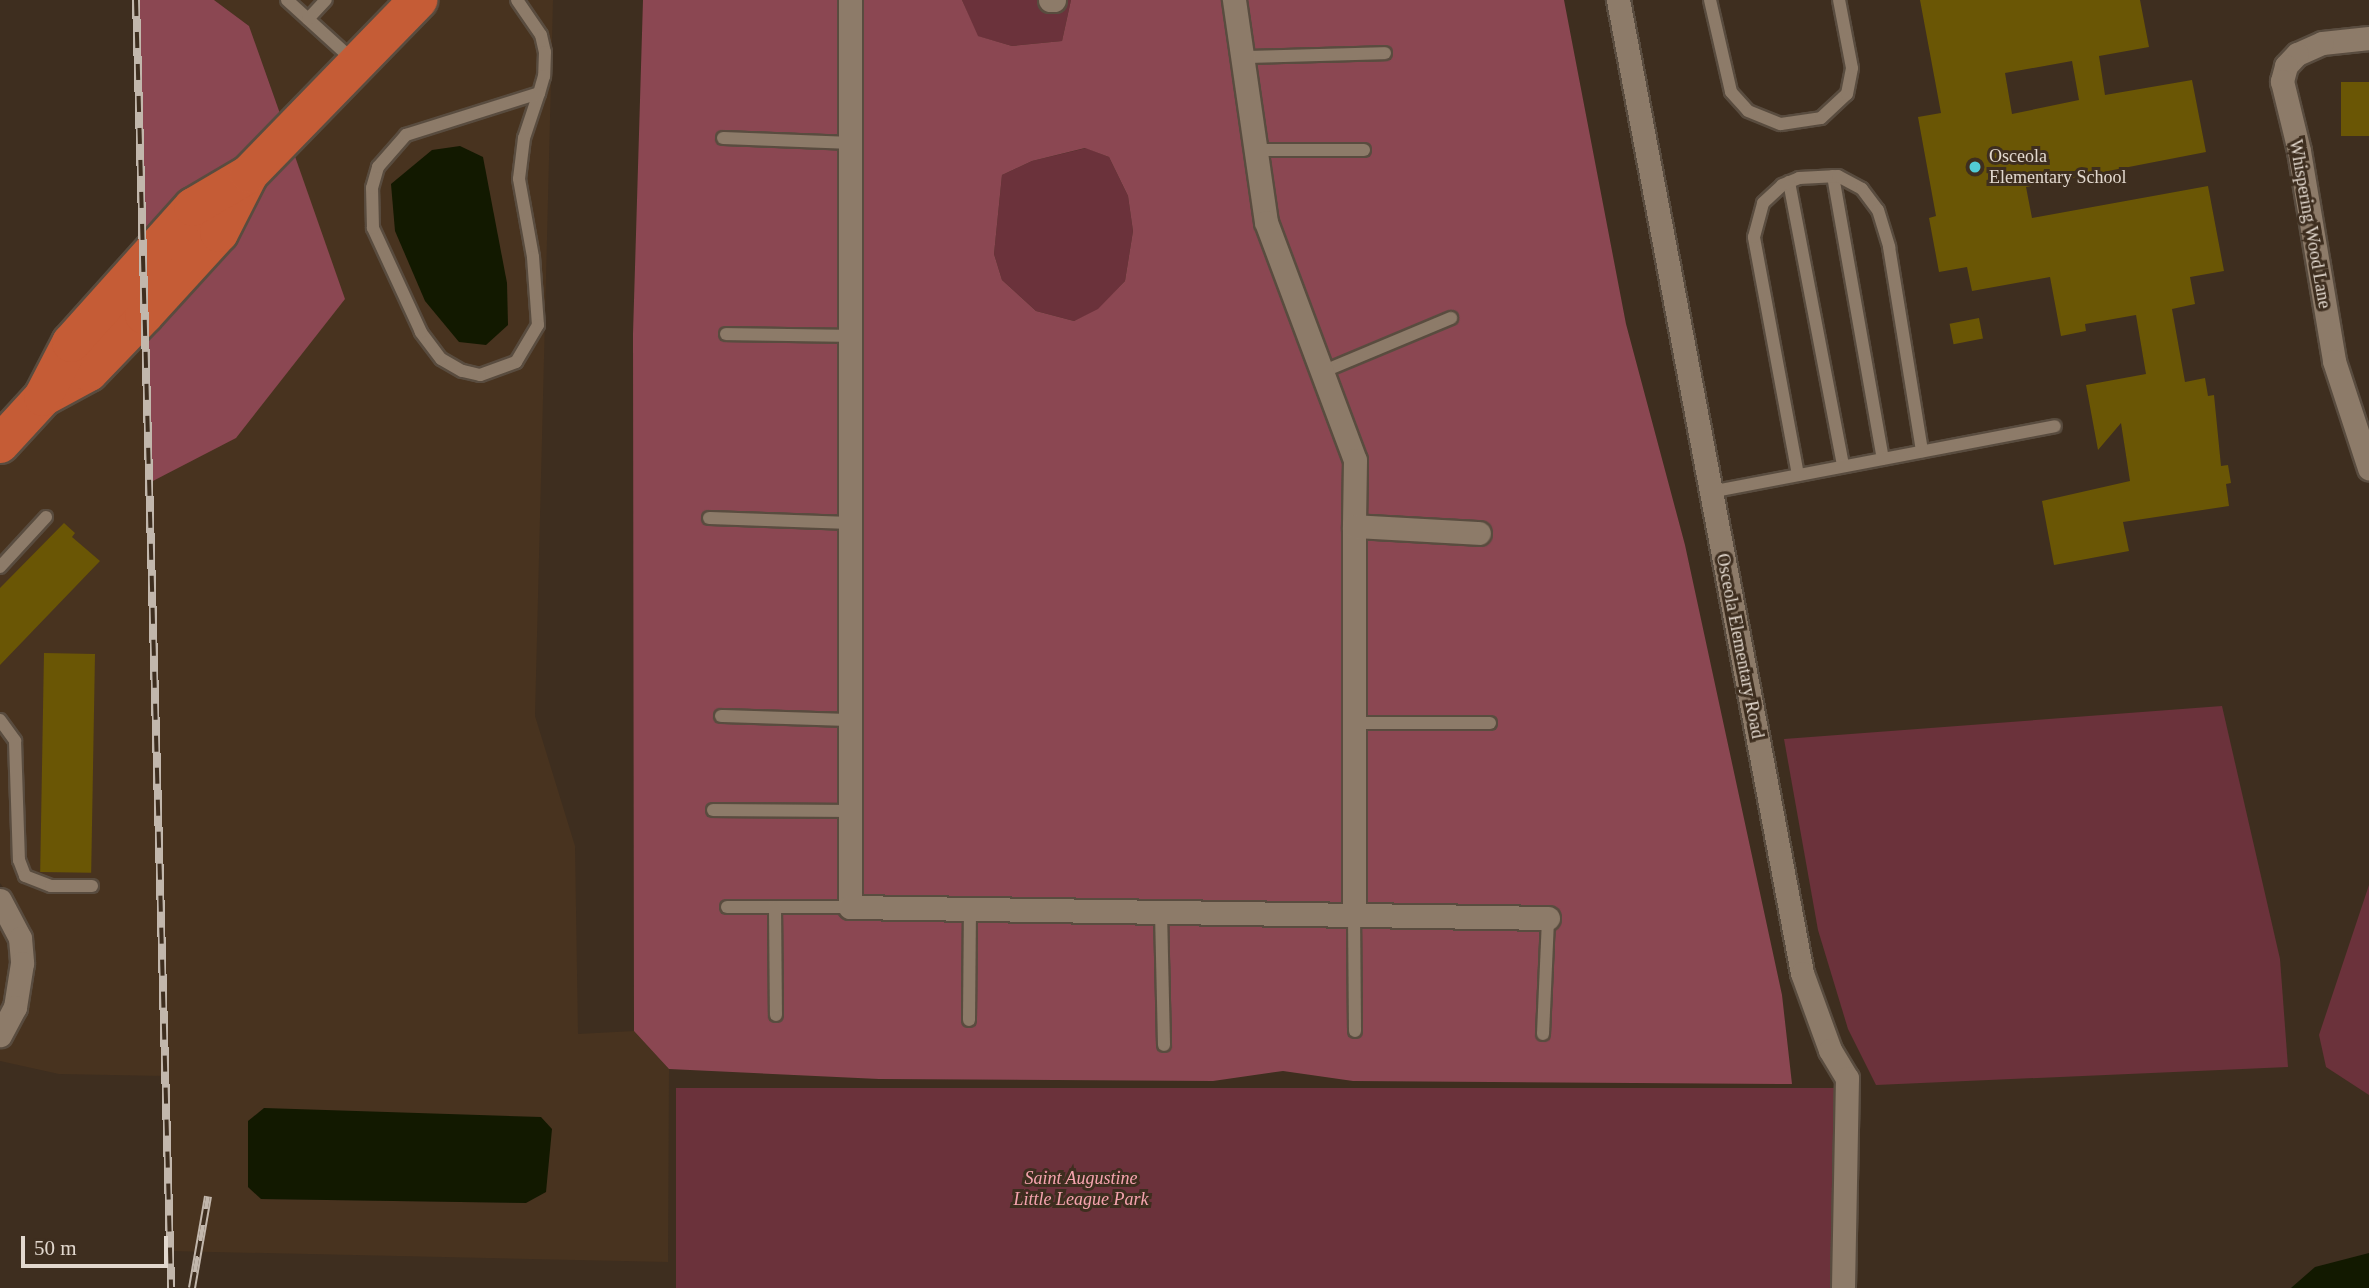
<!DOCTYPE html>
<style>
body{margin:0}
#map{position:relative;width:2369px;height:1288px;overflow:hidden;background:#3e2e1f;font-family:Georgia,serif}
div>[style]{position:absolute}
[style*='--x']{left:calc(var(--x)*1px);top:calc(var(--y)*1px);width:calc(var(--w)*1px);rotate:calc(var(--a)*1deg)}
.built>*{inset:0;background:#48331f}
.green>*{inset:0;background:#6b323b;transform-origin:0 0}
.forest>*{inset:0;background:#8b4752}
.water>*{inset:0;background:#121900}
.building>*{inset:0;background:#6a5605;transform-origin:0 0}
.roads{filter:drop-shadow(2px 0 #594c3f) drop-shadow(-2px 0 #594c3f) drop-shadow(0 2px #594c3f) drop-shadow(0 -2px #594c3f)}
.service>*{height:12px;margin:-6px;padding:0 6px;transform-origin:6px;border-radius:6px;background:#8d7b69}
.minor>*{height:23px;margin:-11.5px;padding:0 11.5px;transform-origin:11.5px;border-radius:11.5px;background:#8d7b69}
.trunk>*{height:38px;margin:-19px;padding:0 19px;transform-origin:19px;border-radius:19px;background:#c55c36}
.rail>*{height:8px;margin-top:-4px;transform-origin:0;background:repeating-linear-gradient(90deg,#3e2e1f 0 16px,#c2b7ac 0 32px);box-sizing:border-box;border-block:2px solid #c2b7ac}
.dots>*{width:19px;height:19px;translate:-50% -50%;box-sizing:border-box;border:4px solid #3e2e1f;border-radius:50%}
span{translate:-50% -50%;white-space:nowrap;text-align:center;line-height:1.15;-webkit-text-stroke:6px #3e2e1f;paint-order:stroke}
.poi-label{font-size:18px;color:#e2d8ce}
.left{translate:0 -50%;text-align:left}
.street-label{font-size:18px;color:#e2d8ce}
.park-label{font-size:18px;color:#f6a4af;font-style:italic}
.scale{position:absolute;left:21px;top:1236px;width:147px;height:32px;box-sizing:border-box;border:4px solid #e2d8ce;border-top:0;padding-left:9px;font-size:21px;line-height:24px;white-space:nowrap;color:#e2d8ce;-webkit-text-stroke:5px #3e2e1f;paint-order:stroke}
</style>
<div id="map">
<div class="built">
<div style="clip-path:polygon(214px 0,403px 0,283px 122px,249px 26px)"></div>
<div style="clip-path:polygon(evenodd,433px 0,553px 0,535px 716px,575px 846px,578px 1034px,634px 1031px,669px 1069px,668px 1262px,170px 1251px,165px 1076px,59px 1074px,0 1061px,0 1049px,18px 1027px,24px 1011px,29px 934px,19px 909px,0 883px,0 460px,291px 145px,433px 0,248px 1187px,526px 1203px,262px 1199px,248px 1187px)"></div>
<div style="clip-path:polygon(0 918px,13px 963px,0 1017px)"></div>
</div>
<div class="green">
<div style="clip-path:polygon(962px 0,1071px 0,1062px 41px,1012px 46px,977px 36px)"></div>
<div style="clip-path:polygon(1086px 148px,1109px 157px,1128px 196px,1133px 231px,1125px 281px,1098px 310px,1074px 321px,1036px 311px,1002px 280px,994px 254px,1002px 175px,1032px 161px)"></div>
<div style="clip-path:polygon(2222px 706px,2280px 959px,2288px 1067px,1876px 1085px,1848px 1029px,1818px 930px,1784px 739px)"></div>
<div style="clip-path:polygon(2369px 885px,2369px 1095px,2326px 1067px,2319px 1035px)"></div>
<div style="left:676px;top:1088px;width:1172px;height:200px"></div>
</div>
<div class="forest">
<div style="clip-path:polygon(136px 0,214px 0,249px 26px,283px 122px,143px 249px)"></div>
<div style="clip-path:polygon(evenodd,643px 0,962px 0,978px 36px,1012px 46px,1062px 41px,1071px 0,1564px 0,1626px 324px,1685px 545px,1782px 995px,1792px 1084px,1353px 1081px,1283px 1071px,1213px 1081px,879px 1079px,669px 1069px,634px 1031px,633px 334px,643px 0,1085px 148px,1109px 157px,1128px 196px,1133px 231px,1125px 281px,1098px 309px,1074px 321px,1036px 311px,1002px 280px,994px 254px,1002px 175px,1032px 161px,1085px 148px)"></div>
<div style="clip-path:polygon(291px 145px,345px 299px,236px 438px,149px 483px,145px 329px)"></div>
</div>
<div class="water">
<div style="clip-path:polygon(460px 146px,483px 157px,507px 283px,508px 325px,486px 345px,459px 342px,425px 301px,395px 231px,391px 184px,432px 150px)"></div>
<div style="clip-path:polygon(264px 1108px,541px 1117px,552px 1129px,546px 1192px,526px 1203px,261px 1199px,248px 1187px,248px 1121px)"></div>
<div style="clip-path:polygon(2369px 1253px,2369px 1288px,2291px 1288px,2315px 1267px)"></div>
</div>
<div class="building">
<div style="clip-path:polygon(evenodd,1920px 0,2140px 0,2149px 47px,2099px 56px,2105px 95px,2192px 80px,2206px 152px,2026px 187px,2032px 218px,2208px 186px,2224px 271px,2190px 277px,2195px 304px,2172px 309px,2185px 382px,2205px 378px,2208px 396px,2214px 395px,2221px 466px,2228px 465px,2231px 483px,2226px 484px,2229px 506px,2123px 522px,2129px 551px,2054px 565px,2042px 501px,2130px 481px,2121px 423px,2098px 450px,2086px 385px,2146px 374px,2136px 315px,2085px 324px,2086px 331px,2061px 336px,2050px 277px,1972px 291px,1967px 267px,1939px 272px,1929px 218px,1936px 216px,1918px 117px,1941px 113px,1920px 0,2072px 61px,2079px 100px,2012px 114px,2005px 73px,2072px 61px)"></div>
<div style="left:2369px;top:82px;width:54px;height:28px;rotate:90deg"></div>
<div style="left:1979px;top:318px;width:21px;height:30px;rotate:79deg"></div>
<div style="clip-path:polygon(64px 523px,75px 533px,72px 537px,100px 561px,0 665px,0 588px)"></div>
<div style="left:44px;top:653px;width:51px;height:219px;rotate:1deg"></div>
</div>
<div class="roads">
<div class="service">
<div style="--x:287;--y:0;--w:91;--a:42.3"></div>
<div style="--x:517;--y:0;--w:42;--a:55.6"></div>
<div style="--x:541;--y:35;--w:17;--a:77"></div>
<div style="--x:545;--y:52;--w:24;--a:92"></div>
<div style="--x:544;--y:76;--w:18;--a:106"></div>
<div style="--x:539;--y:93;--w:47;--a:108.4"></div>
<div style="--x:524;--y:138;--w:41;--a:97"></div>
<div style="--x:519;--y:179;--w:79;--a:79.8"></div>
<div style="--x:533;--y:257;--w:68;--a:85.8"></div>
<div style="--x:538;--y:325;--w:43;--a:120.7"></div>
<div style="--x:516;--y:362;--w:38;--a:160"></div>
<div style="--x:480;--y:375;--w:18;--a:-167"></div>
<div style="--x:462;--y:371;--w:24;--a:-150"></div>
<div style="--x:441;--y:359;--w:34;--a:-127"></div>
<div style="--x:421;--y:332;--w:115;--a:-114.8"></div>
<div style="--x:373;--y:228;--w:40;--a:-91.4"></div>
<div style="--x:372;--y:188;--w:22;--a:-74"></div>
<div style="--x:378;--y:167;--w:43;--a:-48.8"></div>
<div style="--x:406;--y:135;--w:139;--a:-17.5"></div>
<div style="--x:1710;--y:0;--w:94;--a:77.1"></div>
<div style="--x:1731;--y:92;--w:25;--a:48"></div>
<div style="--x:1748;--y:111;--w:35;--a:22"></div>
<div style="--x:1781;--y:124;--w:40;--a:-8.5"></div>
<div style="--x:1821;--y:118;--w:35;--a:-43"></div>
<div style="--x:1847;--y:94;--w:26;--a:-79"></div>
<div style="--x:1852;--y:68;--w:69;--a:-100.8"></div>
<div style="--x:308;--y:19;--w:26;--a:-47"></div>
<div style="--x:1245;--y:57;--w:140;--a:-1.6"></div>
<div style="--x:723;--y:138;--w:129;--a:2.2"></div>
<div style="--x:1258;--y:150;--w:106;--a:0"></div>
<div style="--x:1833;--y:176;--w:287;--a:80"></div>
<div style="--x:1789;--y:182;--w:289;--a:79.2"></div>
<div style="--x:726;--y:334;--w:125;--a:0.9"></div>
<div style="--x:1322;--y:372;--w:140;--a:-22.7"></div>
<div style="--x:1798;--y:475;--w:242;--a:-100.5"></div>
<div style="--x:1754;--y:237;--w:35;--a:-75"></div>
<div style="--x:1763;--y:203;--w:26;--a:-43"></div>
<div style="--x:1782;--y:185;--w:18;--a:-22"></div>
<div style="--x:1799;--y:178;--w:39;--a:-3"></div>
<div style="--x:1838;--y:176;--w:27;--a:28"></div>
<div style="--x:1862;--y:189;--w:26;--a:53"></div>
<div style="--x:1878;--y:210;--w:39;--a:73"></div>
<div style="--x:1889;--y:247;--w:207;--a:80.8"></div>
<div style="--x:1710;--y:492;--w:351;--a:-10.8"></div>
<div style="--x:709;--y:518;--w:142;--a:2"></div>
<div style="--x:0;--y:567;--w:68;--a:-47.4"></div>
<div style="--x:721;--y:716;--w:129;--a:1.8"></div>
<div style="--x:0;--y:720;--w:26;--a:54"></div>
<div style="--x:15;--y:741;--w:119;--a:88.1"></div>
<div style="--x:19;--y:860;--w:17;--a:69"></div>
<div style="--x:25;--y:876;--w:28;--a:21"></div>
<div style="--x:51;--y:886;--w:41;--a:0"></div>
<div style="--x:1354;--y:723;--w:136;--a:0"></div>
<div style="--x:713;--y:810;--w:135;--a:0.4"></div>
<div style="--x:727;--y:907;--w:123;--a:0"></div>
<div style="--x:775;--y:907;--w:108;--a:89.5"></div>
<div style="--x:1161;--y:912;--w:133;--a:88.7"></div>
<div style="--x:1354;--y:915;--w:116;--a:89.5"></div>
<div style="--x:969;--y:1020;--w:111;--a:-89.5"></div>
<div style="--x:1543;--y:1034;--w:116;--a:-87.5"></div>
</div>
<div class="minor">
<div style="--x:850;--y:0;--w:907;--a:90"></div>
<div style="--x:850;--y:907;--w:698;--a:0.9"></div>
<div style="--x:1050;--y:0;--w:4;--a:0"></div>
<div style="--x:1234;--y:0;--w:224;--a:81.8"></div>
<div style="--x:1266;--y:222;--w:254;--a:69.5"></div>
<div style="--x:1355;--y:460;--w:66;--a:90.9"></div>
<div style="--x:1618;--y:0;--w:990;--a:79.29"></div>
<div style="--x:1802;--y:973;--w:82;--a:70"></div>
<div style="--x:1830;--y:1050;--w:33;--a:59"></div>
<div style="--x:1847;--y:1078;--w:210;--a:91.1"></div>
<div style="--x:2369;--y:38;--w:47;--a:173.9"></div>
<div style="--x:2322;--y:43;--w:27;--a:156"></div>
<div style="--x:2297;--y:54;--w:16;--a:133"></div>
<div style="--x:2286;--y:66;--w:16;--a:105"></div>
<div style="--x:2282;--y:81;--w:72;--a:76.3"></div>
<div style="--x:2299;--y:151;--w:213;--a:80.5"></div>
<div style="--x:2334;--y:361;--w:113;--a:71.9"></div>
<div style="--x:0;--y:900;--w:43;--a:62.2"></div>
<div style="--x:20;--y:938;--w:25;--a:85"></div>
<div style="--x:22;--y:963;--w:45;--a:99"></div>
<div style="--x:15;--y:1007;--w:32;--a:118"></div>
<div style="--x:1354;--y:915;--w:389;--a:-90"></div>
<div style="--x:1354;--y:526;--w:125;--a:3.2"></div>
</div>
<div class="trunk">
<div style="--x:43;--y:397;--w:52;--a:-28.5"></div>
<div style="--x:89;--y:372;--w:79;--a:-46"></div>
<div style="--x:144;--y:315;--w:111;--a:-47.6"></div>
<div style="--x:219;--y:233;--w:66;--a:-63"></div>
<div style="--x:0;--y:444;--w:64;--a:-47.5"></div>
<div style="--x:43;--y:397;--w:61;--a:-62.6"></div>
<div style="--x:71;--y:343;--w:183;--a:-48.1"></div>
<div style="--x:193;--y:207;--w:65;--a:-30.5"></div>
<div style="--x:249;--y:174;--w:243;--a:-45.8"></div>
</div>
</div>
<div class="rail">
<div style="--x:136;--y:0;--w:1288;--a:88.44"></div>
<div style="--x:192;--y:1288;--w:93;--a:-80.1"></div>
</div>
<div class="dots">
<div style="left:1975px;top:167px;background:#52ccd6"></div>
</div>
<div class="poi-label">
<span class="left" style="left:1989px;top:167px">Osceola<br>Elementary School</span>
</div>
<div class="street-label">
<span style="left:2310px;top:224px;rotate:80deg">Whispering Wood Lane</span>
<span style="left:1740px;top:646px;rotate:79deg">Osceola Elementary Road</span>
</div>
<div class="park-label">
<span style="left:1081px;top:1189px">Saint Augustine<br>Little League Park</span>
</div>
<div class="scale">50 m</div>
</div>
